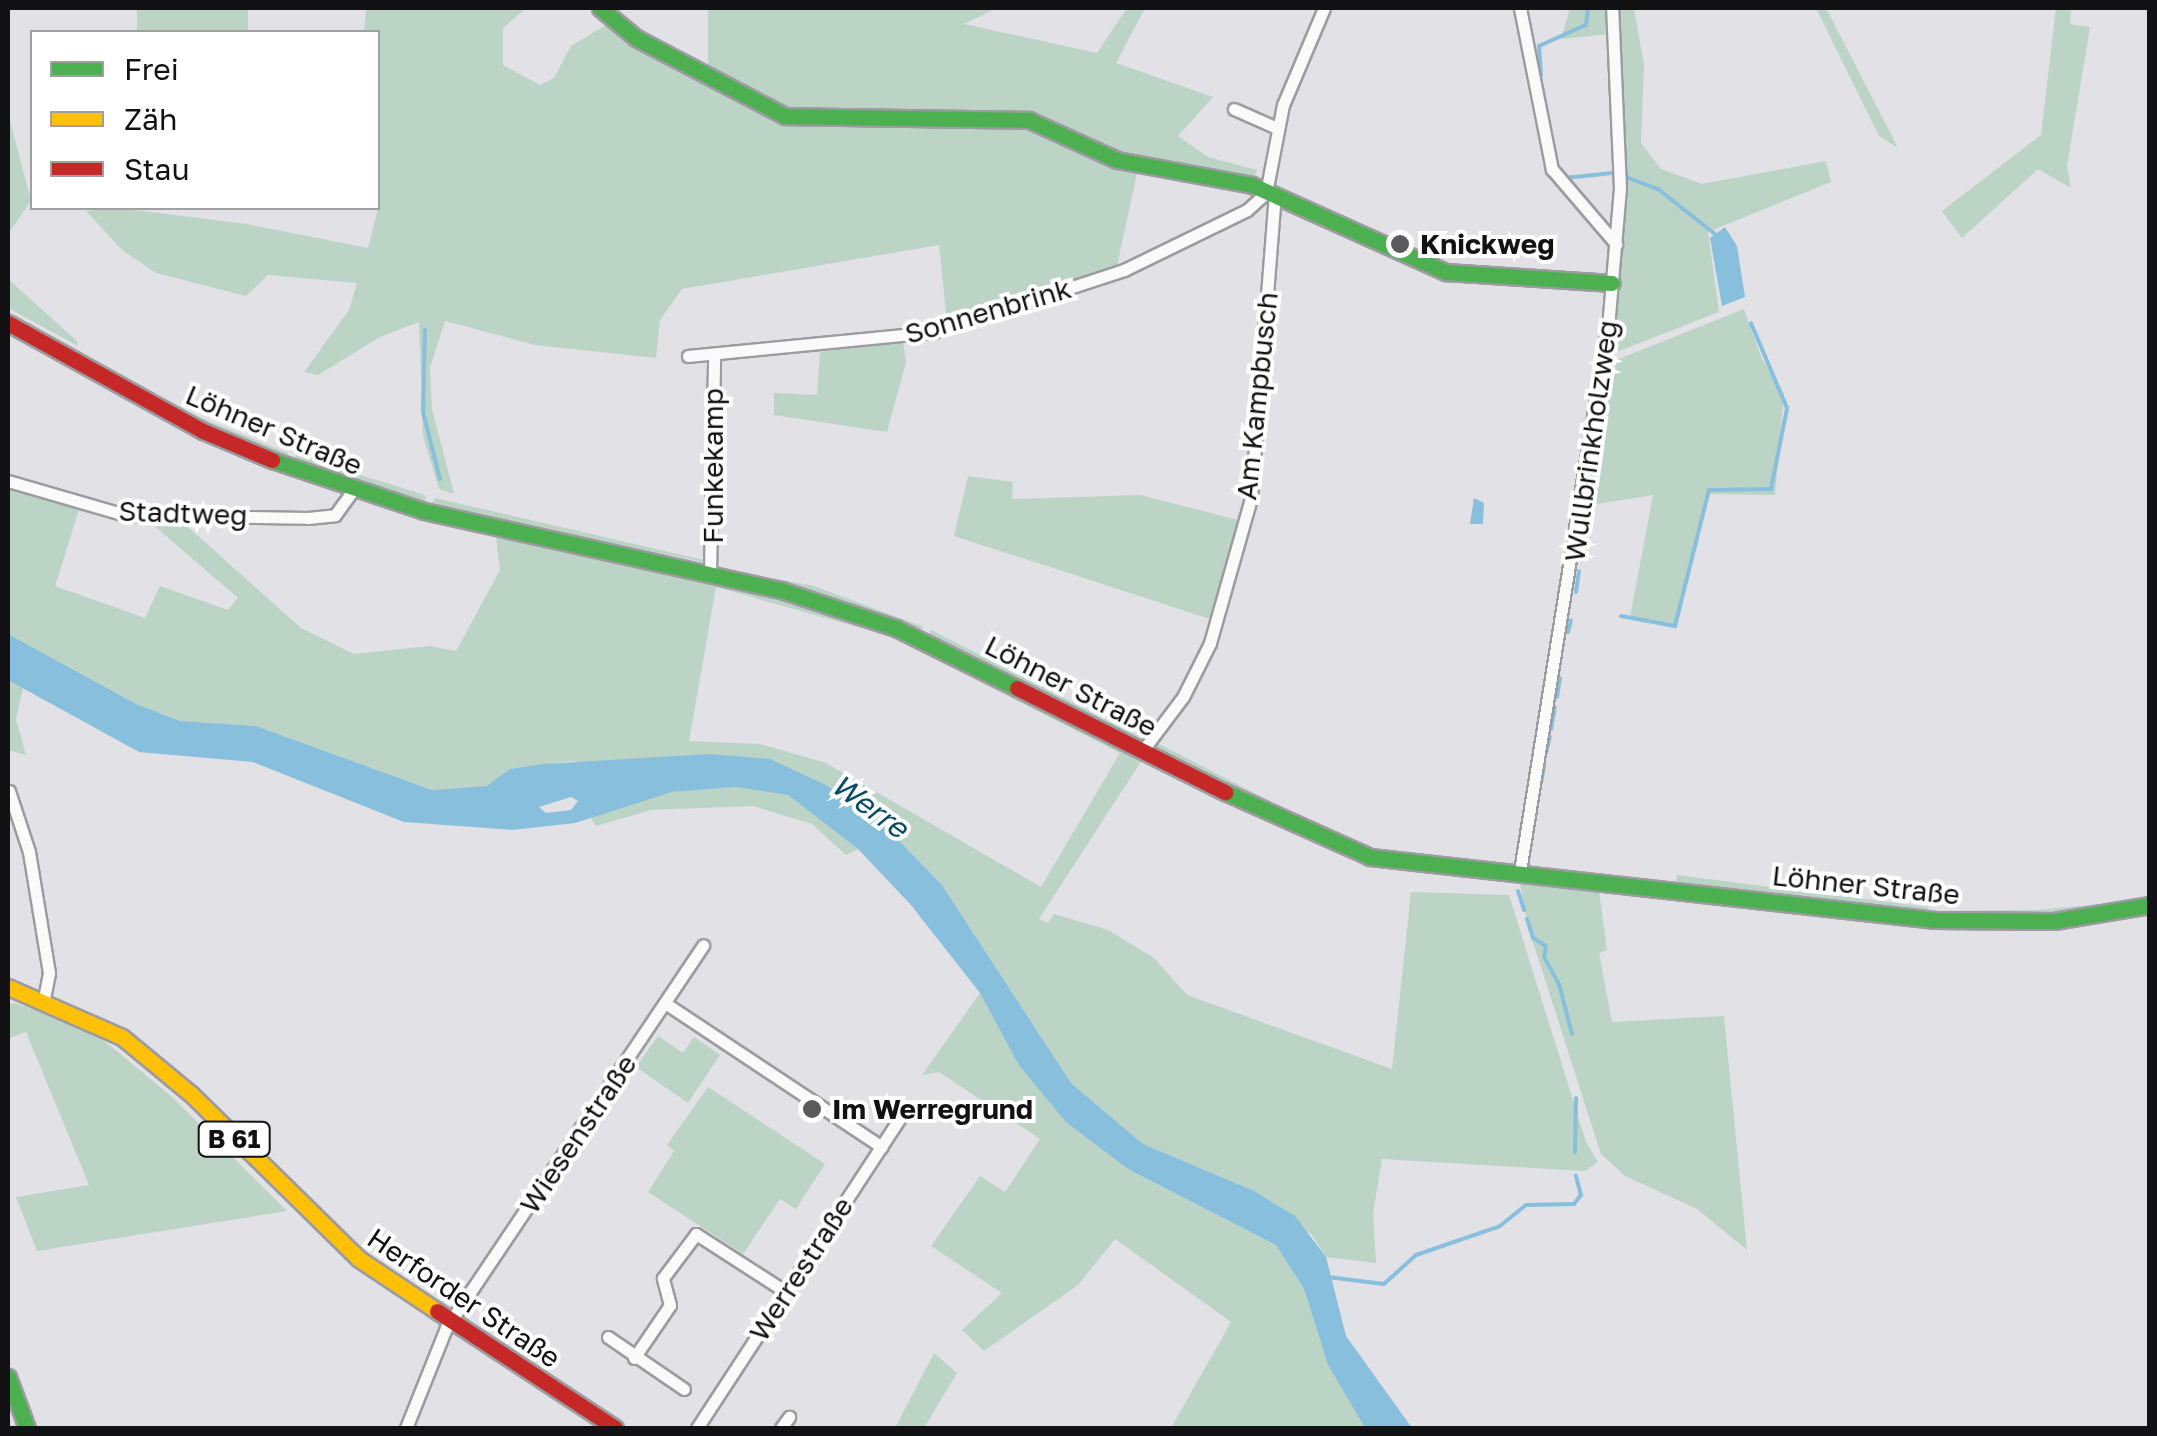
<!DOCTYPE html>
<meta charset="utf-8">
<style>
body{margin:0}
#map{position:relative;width:2157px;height:1436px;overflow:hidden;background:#e1e1e6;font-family:"Golos Text",sans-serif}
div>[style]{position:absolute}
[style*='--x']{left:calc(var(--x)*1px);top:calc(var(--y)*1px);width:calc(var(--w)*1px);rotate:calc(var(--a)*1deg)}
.green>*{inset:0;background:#bcd4c6;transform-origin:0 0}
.water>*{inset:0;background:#87bfdc}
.stream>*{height:4px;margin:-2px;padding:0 2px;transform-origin:2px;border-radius:2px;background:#87bfdc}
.roads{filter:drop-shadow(2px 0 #9c9ca0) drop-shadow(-2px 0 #9c9ca0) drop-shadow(0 2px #9c9ca0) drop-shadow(0 -2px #9c9ca0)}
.street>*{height:11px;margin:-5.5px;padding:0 5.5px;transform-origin:5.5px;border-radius:5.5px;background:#fafafb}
.fast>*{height:15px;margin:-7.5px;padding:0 7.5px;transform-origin:7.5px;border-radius:7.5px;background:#4caf50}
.slow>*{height:15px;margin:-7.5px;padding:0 7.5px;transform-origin:7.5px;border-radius:7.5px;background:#ffc107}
.jam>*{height:15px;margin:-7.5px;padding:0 7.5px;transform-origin:7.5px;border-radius:7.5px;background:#c62828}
.dots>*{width:28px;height:28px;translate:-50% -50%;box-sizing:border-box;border:5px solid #fff;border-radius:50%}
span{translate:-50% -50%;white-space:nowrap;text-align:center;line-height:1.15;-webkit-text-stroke:8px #fff;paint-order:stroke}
.shield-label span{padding:2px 8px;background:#fff;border:2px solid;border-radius:8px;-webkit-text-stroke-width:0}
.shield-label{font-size:25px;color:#121215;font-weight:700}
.poi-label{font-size:28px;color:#121215;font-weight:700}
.left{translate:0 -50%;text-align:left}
.street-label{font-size:28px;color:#121215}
.water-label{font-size:30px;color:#064c67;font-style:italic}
.frame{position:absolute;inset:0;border:10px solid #121215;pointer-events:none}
.legend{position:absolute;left:30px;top:30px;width:350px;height:180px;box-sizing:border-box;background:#fff;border:2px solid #a0a0a1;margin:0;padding:12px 18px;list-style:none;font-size:30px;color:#121215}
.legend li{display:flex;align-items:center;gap:20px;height:50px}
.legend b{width:50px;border:2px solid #a0a0a1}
</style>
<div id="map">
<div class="green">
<div style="left:137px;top:8px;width:111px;height:24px"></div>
<div style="clip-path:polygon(366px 8px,526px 8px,503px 28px,503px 65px,540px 85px,554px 78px,571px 46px,606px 25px,593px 8px,607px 8px,628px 27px,708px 70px,708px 8px,997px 8px,964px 24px,1097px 53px,1127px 8px,1145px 8px,1116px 63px,1213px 97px,1178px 136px,1208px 157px,1257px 170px,1253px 182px,1140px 160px,1116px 270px,947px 322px,939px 245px,682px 289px,660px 320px,656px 358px,535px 345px,445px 321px,430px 368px,432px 409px,454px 494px,439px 489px,423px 436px,419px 322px,380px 337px,318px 375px,304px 372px,349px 310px,357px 283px,268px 275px,246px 296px,156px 273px,122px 250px,86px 211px,118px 208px,247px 224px,368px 248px,378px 208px,378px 32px,364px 32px)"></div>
<div style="clip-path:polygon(1570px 8px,1609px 8px,1610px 34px,1561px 39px)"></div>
<div style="clip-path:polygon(1616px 8px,1634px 8px,1644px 65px,1641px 143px,1661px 169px,1702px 184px,1826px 161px,1831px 182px,1708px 232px,1719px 312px,1619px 351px,1611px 348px,1627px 175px)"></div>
<div style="clip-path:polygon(1816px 8px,1826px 8px,1898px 148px,1879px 136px)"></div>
<div style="clip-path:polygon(2056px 8px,2071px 10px,2070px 24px,2090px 27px,2067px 165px,2071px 188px,2038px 169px,1962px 238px,1942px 211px,2041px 135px)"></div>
<div style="clip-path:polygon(8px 113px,31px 201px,8px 234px)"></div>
<div style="clip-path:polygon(8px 279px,77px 341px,78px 346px,8px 308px)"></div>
<div style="clip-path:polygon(1744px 309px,1762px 359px,1784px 393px,1775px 495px,1706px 494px,1674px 624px,1630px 617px,1653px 495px,1591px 505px,1611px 362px)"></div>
<div style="clip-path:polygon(903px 342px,906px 362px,887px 432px,774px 415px,774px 393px,817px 395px,820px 352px)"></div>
<div style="clip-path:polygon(187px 412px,288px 453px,288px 457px,283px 461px)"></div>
<div style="clip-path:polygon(296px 455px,425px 495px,426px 499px,422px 505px,326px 478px,293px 462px)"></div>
<div style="clip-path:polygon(evenodd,8px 476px,82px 500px,55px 586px,145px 618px,160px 586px,228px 610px,238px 598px,151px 523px,132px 519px,178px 518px,301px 628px,354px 654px,430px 646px,456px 651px,500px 570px,496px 537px,425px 516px,780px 597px,877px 626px,1144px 757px,1039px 919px,1048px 923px,1054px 914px,1108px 930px,1154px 958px,1187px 995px,1392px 1069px,1411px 892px,1509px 895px,1586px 1142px,1598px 1162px,1585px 1171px,1382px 1159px,1373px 1214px,1376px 1263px,1326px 1257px,1312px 1235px,1252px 1190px,1143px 1144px,1071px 1083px,942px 885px,881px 822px,828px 786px,571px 761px,510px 769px,488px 786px,432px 790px,256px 726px,180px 721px,136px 704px,8px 634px,8px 476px,716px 587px,889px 636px,1120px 753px,1041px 887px,826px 763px,760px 744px,689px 741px,716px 587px)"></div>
<div style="clip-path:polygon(968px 476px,1013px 482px,1012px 499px,1140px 495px,1238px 520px,1213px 620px,954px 536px)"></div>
<div style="clip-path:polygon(435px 498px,708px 561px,708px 563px,431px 506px)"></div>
<div style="clip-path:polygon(718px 568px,814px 586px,924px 627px,918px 632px)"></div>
<div style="left:931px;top:630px;width:241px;height:9px;rotate:27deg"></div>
<div style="clip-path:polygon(8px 680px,23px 688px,16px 720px,26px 755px,8px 750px)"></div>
<div style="clip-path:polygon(1157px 743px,1315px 824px,1321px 829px,1157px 751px)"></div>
<div style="clip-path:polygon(736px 787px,788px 795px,858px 849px,846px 855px,812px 824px,753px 806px,651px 810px,596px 826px,590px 817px,672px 792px)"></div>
<div style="clip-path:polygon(1677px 875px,1928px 907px,1931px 912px,1676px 882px)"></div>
<div style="clip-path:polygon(1519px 879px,1599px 890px,1607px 950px,1599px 953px,1612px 1022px,1724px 1016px,1747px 1250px,1697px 1209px,1625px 1176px,1601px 1154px,1529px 930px)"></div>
<div style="clip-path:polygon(2113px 903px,2065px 914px,1939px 911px,2036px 910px)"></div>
<div style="clip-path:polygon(980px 993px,1018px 1064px,1128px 1169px,1276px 1245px,1304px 1289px,1328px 1365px,1365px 1428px,1171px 1428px,1231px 1322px,1115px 1239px,1078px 1285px,984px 1351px,962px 1330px,1002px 1293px,931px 1246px,980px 1176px,1005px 1192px,1040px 1139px,939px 1072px,922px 1075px)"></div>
<div style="clip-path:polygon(15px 1003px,86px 1029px,112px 1047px,171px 1096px,287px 1211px,37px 1251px,16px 1197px,89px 1185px,26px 1032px,8px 1039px,8px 1004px)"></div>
<div style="clip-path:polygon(658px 1036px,683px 1053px,694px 1037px,720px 1055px,688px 1103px,636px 1067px)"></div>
<div style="clip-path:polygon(708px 1087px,825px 1164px,796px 1209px,780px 1199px,743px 1254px,648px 1192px,674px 1151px,667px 1145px)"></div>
<div style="clip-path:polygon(934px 1353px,957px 1373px,924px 1428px,895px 1428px)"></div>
</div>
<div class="water">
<div style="clip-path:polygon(1725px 227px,1737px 246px,1745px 297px,1722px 306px,1710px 238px)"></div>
<div style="clip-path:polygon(1474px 498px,1484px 503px,1483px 524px,1470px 524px)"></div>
<div style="clip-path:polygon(evenodd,8px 634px,136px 704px,180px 721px,256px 726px,432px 790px,487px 786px,510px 769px,543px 764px,709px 754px,770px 759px,828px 786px,881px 822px,942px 885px,1071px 1083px,1143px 1144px,1252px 1190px,1295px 1216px,1326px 1257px,1346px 1336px,1412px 1428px,1365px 1428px,1328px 1365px,1304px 1289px,1276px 1245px,1128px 1169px,1066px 1122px,1018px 1064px,980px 993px,911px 905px,858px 849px,788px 795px,736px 787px,672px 792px,575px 823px,512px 830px,404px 822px,253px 762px,139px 752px,8px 680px,8px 634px,571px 797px,578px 801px,571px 810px,546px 813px,539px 807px,571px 797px)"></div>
</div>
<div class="stream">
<div style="--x:1541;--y:75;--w:29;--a:-94"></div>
<div style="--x:1539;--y:46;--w:51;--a:-24.1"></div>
<div style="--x:1586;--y:25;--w:17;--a:-83"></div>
<div style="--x:1565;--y:178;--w:48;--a:-5.9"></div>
<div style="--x:1616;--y:296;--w:119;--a:-85.2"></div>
<div style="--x:1626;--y:177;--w:34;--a:21"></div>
<div style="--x:1658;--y:189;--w:73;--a:38.3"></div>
<div style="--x:425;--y:330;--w:82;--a:91.4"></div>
<div style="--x:423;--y:412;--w:69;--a:75.8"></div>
<div style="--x:1610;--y:349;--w:13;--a:-81"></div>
<div style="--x:1587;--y:526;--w:158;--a:-82.4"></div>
<div style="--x:1581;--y:560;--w:15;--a:-79"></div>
<div style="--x:1576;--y:592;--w:21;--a:-82"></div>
<div style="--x:1621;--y:616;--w:55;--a:10.5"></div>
<div style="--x:1675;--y:626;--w:140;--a:-76"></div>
<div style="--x:1709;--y:490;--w:62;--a:-0.9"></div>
<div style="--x:1771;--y:489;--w:83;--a:-78.8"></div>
<div style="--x:1787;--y:408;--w:92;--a:-113"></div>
<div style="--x:1568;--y:632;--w:12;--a:-76"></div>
<div style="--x:1557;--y:697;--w:19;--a:-81"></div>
<div style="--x:1551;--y:729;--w:22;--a:-80"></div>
<div style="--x:1546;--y:753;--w:17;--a:-77"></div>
<div style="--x:1541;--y:783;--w:17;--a:-80"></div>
<div style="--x:2150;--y:799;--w:70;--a:90"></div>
<div style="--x:1535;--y:816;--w:20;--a:-81"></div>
<div style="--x:1518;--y:891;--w:20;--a:72"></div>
<div style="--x:1527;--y:919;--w:20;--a:72"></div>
<div style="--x:1533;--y:938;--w:15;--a:32"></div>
<div style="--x:1546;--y:946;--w:11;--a:100"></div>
<div style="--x:1544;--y:957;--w:31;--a:61"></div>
<div style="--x:1559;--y:984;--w:52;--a:75.4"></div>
<div style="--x:1575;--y:1152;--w:54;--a:-88.9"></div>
<div style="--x:1328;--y:1277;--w:56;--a:7.1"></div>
<div style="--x:1384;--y:1284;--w:43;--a:-42.2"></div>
<div style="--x:1416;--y:1255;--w:89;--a:-19"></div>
<div style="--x:1500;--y:1226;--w:33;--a:-39"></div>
<div style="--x:1526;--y:1205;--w:48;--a:-1.2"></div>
<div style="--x:1574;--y:1204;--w:11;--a:-52"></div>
<div style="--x:1581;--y:1195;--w:20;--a:-105"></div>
</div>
<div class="roads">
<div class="street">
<div style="--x:1520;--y:8;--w:164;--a:78.8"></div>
<div style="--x:1552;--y:169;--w:99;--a:49.5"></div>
<div style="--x:1234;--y:109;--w:47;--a:23.8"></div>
<div style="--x:688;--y:356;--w:247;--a:-5.6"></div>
<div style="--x:934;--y:332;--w:200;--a:-18.1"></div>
<div style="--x:1124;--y:270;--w:137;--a:-26"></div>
<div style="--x:1247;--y:210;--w:25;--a:-42"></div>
<div style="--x:1266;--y:193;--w:90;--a:-79.1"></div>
<div style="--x:1283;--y:105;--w:105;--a:-67.1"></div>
<div style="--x:8;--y:481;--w:122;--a:16.2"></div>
<div style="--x:125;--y:515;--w:183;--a:0.9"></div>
<div style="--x:308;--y:518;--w:27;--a:-6"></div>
<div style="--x:335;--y:515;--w:29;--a:-54"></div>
<div style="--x:710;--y:573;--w:215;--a:-88.9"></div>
<div style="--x:1143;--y:750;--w:66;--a:-53"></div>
<div style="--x:1183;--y:697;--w:60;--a:-63.4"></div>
<div style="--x:1210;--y:643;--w:151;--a:-74.2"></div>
<div style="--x:1251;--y:498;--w:303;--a:-85.5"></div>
<div style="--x:9;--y:791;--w:64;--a:71.8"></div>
<div style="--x:29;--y:852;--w:123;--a:80.6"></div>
<div style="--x:49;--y:973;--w:26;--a:101"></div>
<div style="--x:1520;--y:871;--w:562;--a:-80.89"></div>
<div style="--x:1609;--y:316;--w:128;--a:-85.1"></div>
<div style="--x:1620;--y:188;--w:180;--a:-92.5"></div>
<div style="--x:665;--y:1003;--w:260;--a:33.6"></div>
<div style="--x:608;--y:1337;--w:92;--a:34.4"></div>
<div style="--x:634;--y:1358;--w:64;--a:-55.8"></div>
<div style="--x:670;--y:1305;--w:28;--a:-105"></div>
<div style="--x:663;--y:1278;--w:55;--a:-53.1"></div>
<div style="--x:696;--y:1234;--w:107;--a:32.8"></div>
<div style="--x:406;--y:1428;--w:108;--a:-68.2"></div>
<div style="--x:446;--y:1328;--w:461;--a:-56.1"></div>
<div style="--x:697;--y:1428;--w:380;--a:-56.8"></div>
<div style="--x:781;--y:1428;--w:14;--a:-54"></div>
</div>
<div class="fast">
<div style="--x:600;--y:8;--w:47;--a:39.8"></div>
<div style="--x:636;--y:38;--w:168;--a:27.6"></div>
<div style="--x:785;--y:116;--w:244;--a:0.9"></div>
<div style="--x:1029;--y:120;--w:97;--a:24.4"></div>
<div style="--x:1117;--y:160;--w:137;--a:10.5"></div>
<div style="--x:1252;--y:185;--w:213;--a:24.2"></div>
<div style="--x:1446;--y:272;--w:166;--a:3.8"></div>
<div style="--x:272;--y:460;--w:160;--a:18.5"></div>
<div style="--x:424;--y:511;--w:366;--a:12.5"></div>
<div style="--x:781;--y:590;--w:121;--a:18.3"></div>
<div style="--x:896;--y:628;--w:135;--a:26.4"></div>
<div style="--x:1225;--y:792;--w:159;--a:24.1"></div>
<div style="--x:1370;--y:857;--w:569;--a:6.36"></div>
<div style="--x:1935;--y:920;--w:119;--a:0.5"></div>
<div style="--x:2054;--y:921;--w:97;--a:-9.5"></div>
<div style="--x:8;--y:1377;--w:54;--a:69.6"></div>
</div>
<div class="slow">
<div style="--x:8;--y:987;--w:124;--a:23.7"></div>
<div style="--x:122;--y:1037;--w:89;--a:39.6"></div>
<div style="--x:191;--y:1094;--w:235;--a:44.5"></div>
<div style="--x:359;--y:1259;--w:94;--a:33.7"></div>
</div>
<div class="jam">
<div style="--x:8;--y:323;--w:223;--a:29"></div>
<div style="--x:203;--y:431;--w:75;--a:22.8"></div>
<div style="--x:1017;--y:688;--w:233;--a:26.6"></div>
<div style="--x:437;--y:1311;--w:213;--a:33.3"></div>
</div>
</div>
<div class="dots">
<div style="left:1400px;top:244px;background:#5a5a5e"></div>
<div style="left:812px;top:1109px;background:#5a5a5e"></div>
</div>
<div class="shield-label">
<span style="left:234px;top:1139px">B 61</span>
</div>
<div class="poi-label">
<span class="left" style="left:1420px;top:244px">Knickweg</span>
<span class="left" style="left:832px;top:1109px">Im Werregrund</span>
</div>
<div class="street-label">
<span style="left:988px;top:311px;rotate:-16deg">Sonnenbrink</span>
<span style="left:1257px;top:396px;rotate:-84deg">Am Kampbusch</span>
<span style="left:274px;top:430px;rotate:23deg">Löhner Straße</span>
<span style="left:1591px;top:441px;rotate:-82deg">Wullbrinkholzweg</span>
<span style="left:713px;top:466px;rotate:-90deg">Funkekamp</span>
<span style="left:183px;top:513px;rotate:2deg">Stadtweg</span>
<span style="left:1071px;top:686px;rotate:27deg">Löhner Straße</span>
<span style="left:1866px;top:885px;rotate:6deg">Löhner Straße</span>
<span style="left:578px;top:1134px;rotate:-56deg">Wiesenstraße</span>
<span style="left:801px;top:1269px;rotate:-57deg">Werrestraße</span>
<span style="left:464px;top:1298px;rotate:34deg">Herforder Straße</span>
</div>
<div class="water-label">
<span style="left:870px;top:806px;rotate:36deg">Werre</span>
</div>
<div class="frame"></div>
<ul class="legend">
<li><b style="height:12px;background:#4caf50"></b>Frei</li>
<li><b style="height:12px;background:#ffc107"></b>Zäh</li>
<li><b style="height:12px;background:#c62828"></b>Stau</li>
</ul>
</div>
